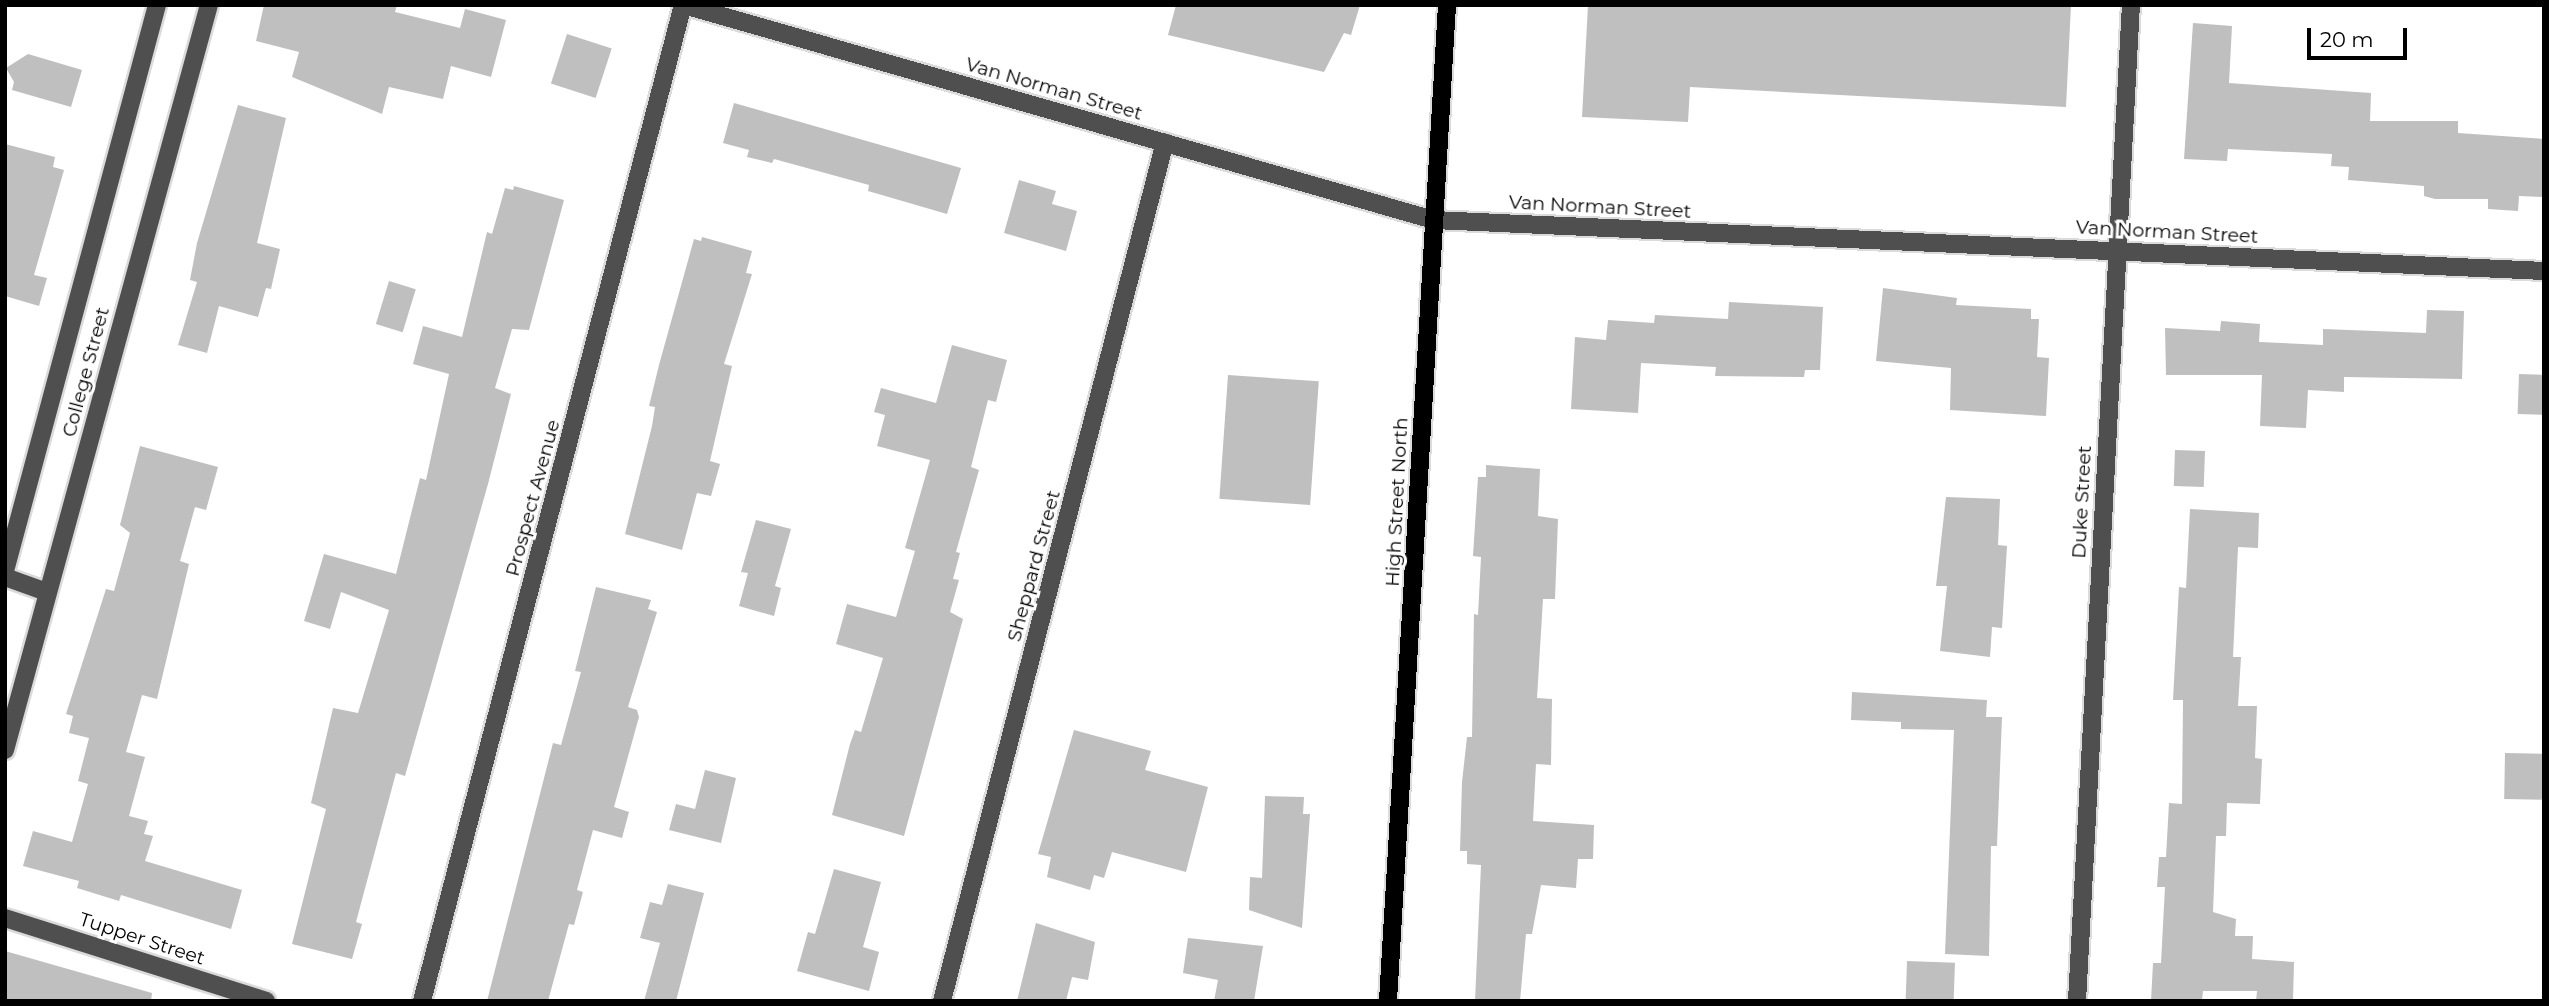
<!DOCTYPE html>
<style>
body{margin:0}
#map{position:relative;width:2549px;height:1006px;overflow:hidden;background:#fff;font-family:Montserrat,sans-serif}
div>[style]{position:absolute}
[style*='--x']{left:calc(var(--x)*1px);top:calc(var(--y)*1px);width:calc(var(--w)*1px);rotate:calc(var(--a)*1deg)}
.building>*{inset:0;background:#bfbfbf;transform-origin:0 0}
.roads{filter:drop-shadow(2px 0 #dbdbdb) drop-shadow(-2px 0 #dbdbdb) drop-shadow(0 2px #dbdbdb) drop-shadow(0 -2px #dbdbdb)}
.minor>*{height:18px;margin:-9px;padding:0 9px;transform-origin:9px;border-radius:9px;background:#4f4f4f}
.major>*{height:18px;margin:-9px;padding:0 9px;transform-origin:9px;border-radius:9px;background:#000}
span{translate:-50% -50%;white-space:nowrap;text-align:center;line-height:1.15;-webkit-text-stroke:6px #fff;paint-order:stroke}
.street-label{font-size:19px;color:#000}
.frame{position:absolute;inset:0;border:7px solid #000;pointer-events:none}
.scale{position:absolute;left:2307px;top:28px;width:100px;height:32px;box-sizing:border-box;border:4px solid #000;border-top:0;padding-left:9px;font-size:21px;line-height:24px;white-space:nowrap;color:#000;-webkit-text-stroke:5px #fff;paint-order:stroke}
</style>
<div id="map">
<div class="building">
<div style="clip-path:polygon(264px 5px,397px 5px,395px 12px,460px 28px,465px 9px,506px 20px,491px 77px,451px 66px,443px 99px,389px 87px,382px 114px,292px 77px,299px 52px,256px 41px)"></div>
<div style="clip-path:polygon(1176px 5px,1360px 5px,1351px 35px,1344px 33px,1324px 72px,1168px 35px)"></div>
<div style="clip-path:polygon(1588px 5px,2071px 5px,2066px 107px,1690px 87px,1688px 122px,1582px 117px)"></div>
<div style="clip-path:polygon(2193px 23px,2232px 26px,2229px 83px,2371px 93px,2370px 121px,2458px 121px,2458px 133px,2544px 139px,2544px 197px,2519px 196px,2518px 211px,2488px 209px,2488px 199px,2435px 199px,2424px 196px,2424px 186px,2348px 180px,2349px 167px,2331px 166px,2332px 154px,2228px 149px,2227px 161px,2184px 159px)"></div>
<div style="left:567px;top:34px;width:47px;height:52px;rotate:18deg"></div>
<div style="clip-path:polygon(28px 54px,82px 70px,71px 107px,12px 90px,14px 82px,6px 68px)"></div>
<div style="clip-path:polygon(734px 103px,961px 168px,947px 214px,868px 191px,869px 185px,774px 159px,772px 163px,747px 157px,749px 150px,723px 143px)"></div>
<div style="clip-path:polygon(238px 105px,286px 118px,257px 243px,280px 249px,271px 289px,266px 288px,258px 317px,219px 306px,207px 353px,178px 345px,197px 282px,190px 280px,197px 243px)"></div>
<div style="clip-path:polygon(5px 144px,55px 157px,53px 167px,64px 170px,34px 275px,47px 278px,39px 306px,5px 296px)"></div>
<div style="clip-path:polygon(1019px 180px,1056px 191px,1052px 204px,1077px 211px,1066px 251px,1004px 233px)"></div>
<div style="clip-path:polygon(514px 186px,564px 200px,529px 330px,512px 329px,495px 388px,511px 394px,488px 484px,405px 776px,396px 773px,356px 922px,362px 924px,352px 959px,292px 944px,326px 809px,311px 803px,333px 708px,358px 713px,389px 610px,341px 592px,330px 629px,304px 621px,324px 554px,396px 574px,420px 478px,426px 480px,449px 374px,413px 364px,423px 326px,462px 337px,487px 232px,492px 234px,505px 188px,513px 190px)"></div>
<div style="clip-path:polygon(702px 237px,752px 251px,746px 273px,752px 274px,724px 364px,732px 366px,710px 461px,720px 464px,711px 496px,697px 493px,682px 550px,625px 534px,652px 426px,655px 407px,649px 406px,659px 365px,694px 239px,701px 241px)"></div>
<div style="left:389px;top:281px;width:28px;height:45px;rotate:17deg"></div>
<div style="clip-path:polygon(1883px 288px,1957px 298px,1956px 305px,2031px 309px,2031px 319px,2039px 319px,2037px 357px,2049px 358px,2046px 416px,1950px 410px,1951px 368px,1876px 361px)"></div>
<div style="clip-path:polygon(1729px 302px,1823px 307px,1820px 370px,1805px 370px,1804px 377px,1715px 376px,1716px 367px,1641px 363px,1638px 413px,1571px 409px,1575px 337px,1606px 340px,1608px 320px,1654px 323px,1655px 315px,1728px 319px)"></div>
<div style="clip-path:polygon(2427px 310px,2464px 311px,2462px 379px,2344px 377px,2344px 392px,2308px 390px,2306px 428px,2260px 426px,2262px 375px,2166px 375px,2165px 328px,2220px 331px,2221px 321px,2260px 324px,2259px 342px,2323px 345px,2323px 329px,2426px 333px)"></div>
<div style="clip-path:polygon(952px 345px,1007px 360px,996px 402px,988px 400px,971px 467px,979px 470px,956px 552px,960px 553px,953px 579px,959px 580px,950px 612px,963px 619px,904px 836px,832px 815px,850px 744px,855px 730px,861px 732px,883px 658px,836px 644px,847px 604px,896px 617px,915px 551px,905px 548px,930px 460px,877px 446px,885px 415px,874px 412px,881px 388px,936px 403px)"></div>
<div style="left:2519px;top:374px;width:25px;height:40px;rotate:2deg"></div>
<div style="left:1228px;top:375px;width:91px;height:124px;rotate:4deg"></div>
<div style="clip-path:polygon(140px 446px,218px 467px,206px 510px,195px 507px,180px 561px,189px 564px,157px 699px,142px 695px,126px 752px,145px 757px,129px 816px,148px 821px,144px 834px,153px 836px,145px 861px,242px 890px,231px 929px,121px 895px,119px 901px,77px 888px,79px 881px,23px 866px,33px 831px,72px 842px,88px 784px,78px 781px,89px 738px,69px 733px,73px 716px,66px 714px,106px 589px,114px 591px,130px 533px,120px 525px)"></div>
<div style="left:2175px;top:450px;width:30px;height:36px;rotate:2deg"></div>
<div style="clip-path:polygon(1486px 465px,1540px 469px,1538px 516px,1558px 519px,1555px 599px,1543px 599px,1537px 698px,1552px 699px,1551px 765px,1536px 764px,1533px 821px,1594px 825px,1593px 859px,1578px 859px,1576px 888px,1541px 885px,1532px 934px,1526px 934px,1520px 1001px,1475px 1001px,1481px 865px,1467px 864px,1467px 851px,1460px 851px,1462px 782px,1467px 737px,1472px 737px,1474px 614px,1478px 615px,1481px 557px,1473px 556px,1478px 477px,1486px 477px)"></div>
<div style="clip-path:polygon(1946px 497px,2000px 499px,1998px 545px,2007px 546px,2002px 628px,1992px 627px,1990px 657px,1940px 651px,1947px 586px,1936px 586px)"></div>
<div style="clip-path:polygon(2190px 509px,2259px 513px,2258px 548px,2238px 547px,2233px 657px,2241px 657px,2238px 706px,2257px 706px,2255px 758px,2262px 759px,2260px 804px,2227px 803px,2226px 836px,2216px 836px,2213px 912px,2236px 919px,2235px 936px,2253px 936px,2252px 959px,2294px 962px,2293px 1001px,2256px 1001px,2257px 991px,2203px 991px,2202px 1001px,2151px 1001px,2153px 963px,2161px 963px,2165px 887px,2157px 887px,2159px 857px,2166px 857px,2169px 803px,2182px 804px,2183px 700px,2173px 700px,2179px 587px,2186px 588px)"></div>
<div style="clip-path:polygon(756px 520px,791px 529px,775px 586px,781px 588px,774px 616px,739px 606px,748px 573px,741px 572px)"></div>
<div style="clip-path:polygon(596px 587px,651px 600px,648px 609px,657px 612px,628px 707px,637px 710px,639px 717px,614px 807px,629px 812px,622px 838px,593px 830px,577px 890px,583px 892px,574px 925px,569px 924px,548px 1001px,487px 1001px,553px 743px,561px 745px,581px 672px,575px 671px)"></div>
<div style="clip-path:polygon(1852px 692px,1987px 700px,1986px 717px,2002px 717px,1997px 846px,1991px 846px,1989px 956px,1945px 954px,1954px 730px,1901px 729px,1901px 722px,1851px 720px)"></div>
<div style="clip-path:polygon(1074px 730px,1151px 751px,1145px 770px,1208px 787px,1186px 872px,1112px 852px,1104px 878px,1094px 875px,1090px 890px,1047px 877px,1051px 857px,1038px 854px)"></div>
<div style="left:2505px;top:753px;width:39px;height:46px;rotate:1deg"></div>
<div style="clip-path:polygon(705px 770px,736px 778px,721px 843px,669px 830px,676px 804px,695px 809px)"></div>
<div style="clip-path:polygon(1265px 796px,1304px 797px,1303px 814px,1310px 814px,1302px 928px,1249px 910px,1250px 877px,1262px 878px)"></div>
<div style="clip-path:polygon(834px 869px,881px 882px,863px 947px,879px 952px,869px 991px,797px 971px,808px 932px,815px 934px)"></div>
<div style="clip-path:polygon(668px 884px,704px 893px,676px 1001px,644px 1001px,660px 943px,640px 938px,650px 902px,662px 905px)"></div>
<div style="clip-path:polygon(1036px 923px,1095px 942px,1088px 980px,1072px 977px,1066px 1001px,1017px 1001px)"></div>
<div style="clip-path:polygon(1188px 938px,1263px 946px,1254px 1001px,1214px 1001px,1218px 980px,1183px 973px)"></div>
<div style="clip-path:polygon(5px 951px,152px 993px,151px 1001px,5px 1001px)"></div>
<div style="left:1907px;top:961px;width:48px;height:40px;rotate:2deg"></div>
</div>
<div class="roads">
<div class="minor">
<div style="--x:684;--y:5;--w:780;--a:16"></div>
<div style="--x:1434;--y:220;--w:1111;--a:2.63"></div>
<div style="--x:5;--y:571;--w:586;--a:-74.97"></div>
<div style="--x:5;--y:577;--w:45;--a:19.7"></div>
<div style="--x:5;--y:750;--w:772;--a:-74.69"></div>
<div style="--x:5;--y:918;--w:274;--a:17.6"></div>
<div style="--x:422;--y:1001;--w:1030;--a:-75.32"></div>
<div style="--x:942;--y:1001;--w:887;--a:-75.45"></div>
<div style="--x:2077;--y:1001;--w:997;--a:-86.9"></div>
</div>
<div class="major">
<div style="--x:1388;--y:1001;--w:998;--a:-86.61"></div>
</div>
</div>
<div class="street-label">
<span style="left:1054px;top:89px;rotate:16deg">Van Norman Street</span>
<span style="left:1600px;top:207px;rotate:3deg">Van Norman Street</span>
<span style="left:2167px;top:232px;rotate:3deg">Van Norman Street</span>
<span style="left:86px;top:372px;rotate:-75deg">College Street</span>
<span style="left:533px;top:498px;rotate:-75deg">Prospect Avenue</span>
<span style="left:1397px;top:502px;rotate:-87deg">High Street North</span>
<span style="left:2082px;top:502px;rotate:-87deg">Duke Street</span>
<span style="left:1034px;top:566px;rotate:-75deg">Sheppard Street</span>
<span style="left:142px;top:939px;rotate:18deg">Tupper Street</span>
</div>
<div class="frame"></div>
<div class="scale">20 m</div>
</div>
